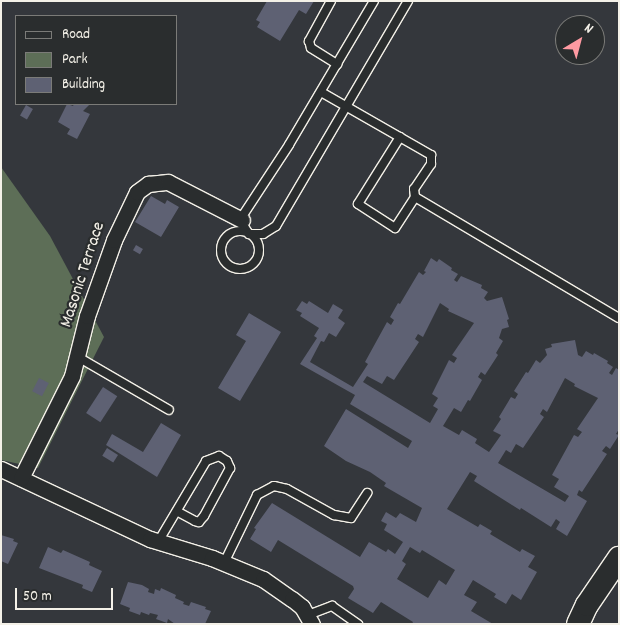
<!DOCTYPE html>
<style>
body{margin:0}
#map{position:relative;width:620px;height:625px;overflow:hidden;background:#34373c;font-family:Dekko,sans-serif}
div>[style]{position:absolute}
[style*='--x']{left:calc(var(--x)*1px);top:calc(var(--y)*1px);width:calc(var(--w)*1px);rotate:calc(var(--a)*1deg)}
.green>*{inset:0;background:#5d6e57}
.building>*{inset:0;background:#5e6173;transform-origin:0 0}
.roads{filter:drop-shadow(1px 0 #f4f1e8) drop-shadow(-1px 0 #f4f1e8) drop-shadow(0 1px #f4f1e8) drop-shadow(0 -1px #f4f1e8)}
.lane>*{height:8px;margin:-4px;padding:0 4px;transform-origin:4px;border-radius:4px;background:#2a2d2e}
.lane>.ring{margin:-4px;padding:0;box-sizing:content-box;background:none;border:8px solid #2a2d2e;border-radius:50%}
.street>*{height:15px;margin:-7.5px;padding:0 7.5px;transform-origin:7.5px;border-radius:7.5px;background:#2a2d2e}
.secondary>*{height:22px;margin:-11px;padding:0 11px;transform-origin:11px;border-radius:11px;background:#2a2d2e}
span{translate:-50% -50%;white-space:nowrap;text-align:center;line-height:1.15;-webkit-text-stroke:4.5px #2a2d2e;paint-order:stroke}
.street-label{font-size:18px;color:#f4f1e8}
.frame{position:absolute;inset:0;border:2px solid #f4f1e8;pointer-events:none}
.legend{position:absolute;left:15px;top:15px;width:162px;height:90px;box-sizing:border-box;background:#2a2d2e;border:1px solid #7b7b78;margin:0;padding:6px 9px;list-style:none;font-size:15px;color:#f4f1e8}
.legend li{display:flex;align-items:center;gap:10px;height:25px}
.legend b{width:25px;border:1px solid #7b7b78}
.north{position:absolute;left:555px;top:15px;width:50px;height:50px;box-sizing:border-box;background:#2a2d2e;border:1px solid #7b7b78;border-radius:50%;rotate:37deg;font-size:14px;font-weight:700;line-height:20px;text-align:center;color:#f4f1e8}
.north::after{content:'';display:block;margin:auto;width:18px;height:22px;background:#ff9aa2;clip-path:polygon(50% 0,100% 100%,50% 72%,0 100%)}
.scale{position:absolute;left:15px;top:588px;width:98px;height:22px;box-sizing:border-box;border:2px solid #f4f1e8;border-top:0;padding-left:6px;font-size:15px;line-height:18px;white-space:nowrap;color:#f4f1e8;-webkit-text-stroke:4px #2a2d2e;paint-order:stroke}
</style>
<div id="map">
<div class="green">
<div style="clip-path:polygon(1px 167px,50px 236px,104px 337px,38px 468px,1px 460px)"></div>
</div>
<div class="building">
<div style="clip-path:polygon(267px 1px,314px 1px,306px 14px,299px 10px,280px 41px,257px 27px,260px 22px,256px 20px)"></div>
<div style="clip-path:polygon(67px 104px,73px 106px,74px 104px,90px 104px,83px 111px,90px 114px,77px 139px,67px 134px,70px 129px,58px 122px)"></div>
<div style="left:26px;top:105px;width:8px;height:12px;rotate:30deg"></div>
<div style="clip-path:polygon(151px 196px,165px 204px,167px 200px,179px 207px,161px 237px,135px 222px)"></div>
<div style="left:136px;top:245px;width:8px;height:6px;rotate:30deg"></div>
<div style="clip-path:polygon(evenodd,431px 258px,437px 262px,439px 259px,452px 268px,451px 270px,458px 274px,454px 280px,457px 282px,461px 276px,482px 285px,481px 288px,488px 292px,484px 298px,487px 301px,502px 297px,509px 319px,507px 320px,509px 327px,502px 329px,499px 338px,503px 341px,496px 353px,498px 355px,485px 375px,481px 372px,478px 377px,482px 380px,470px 401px,468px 400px,461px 412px,454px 408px,443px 426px,459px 435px,462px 430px,477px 439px,475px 443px,489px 452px,501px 435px,493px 431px,501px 419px,499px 417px,511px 397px,515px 399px,518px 394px,514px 391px,526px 372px,528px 373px,536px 360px,540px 363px,547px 355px,545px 349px,552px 347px,551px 344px,575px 340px,578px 355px,582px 357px,586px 351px,593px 355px,594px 353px,608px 361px,607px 363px,613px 367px,609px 373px,612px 375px,616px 368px,619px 370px,619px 429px,616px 434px,619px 435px,610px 449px,606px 446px,602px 451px,607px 454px,582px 492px,579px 490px,577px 495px,587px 501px,567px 536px,556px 529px,560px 522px,556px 519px,551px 527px,521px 508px,520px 510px,474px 481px,477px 476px,470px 472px,447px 509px,478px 527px,480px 524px,492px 531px,490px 534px,520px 552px,522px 549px,535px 556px,528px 567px,537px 572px,521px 600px,512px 594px,506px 604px,494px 597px,496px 594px,473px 580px,464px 595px,477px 602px,471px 611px,493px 624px,412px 624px,413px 622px,381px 602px,373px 613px,348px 598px,354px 589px,353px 586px,278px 540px,271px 552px,250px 539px,256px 529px,254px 528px,272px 503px,360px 557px,369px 542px,386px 552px,388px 549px,395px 554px,403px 542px,384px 530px,387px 524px,381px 521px,386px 512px,396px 518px,400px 513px,416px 522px,422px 508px,384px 486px,386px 483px,370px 472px,346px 461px,324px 446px,346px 409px,408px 448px,412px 441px,350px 404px,355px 395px,300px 364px,317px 338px,314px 336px,319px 328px,300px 316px,302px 313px,296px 310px,302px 301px,307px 304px,309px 301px,328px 313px,333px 304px,343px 310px,338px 318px,345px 323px,336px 337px,329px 333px,324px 342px,321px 341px,310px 362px,353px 387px,368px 364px,365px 362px,387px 322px,391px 325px,394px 320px,390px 317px,398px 303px,400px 304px,419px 272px,423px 275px,426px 272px,424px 271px,431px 258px,440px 303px,449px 309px,448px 311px,474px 323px,452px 355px,457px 358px,454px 363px,449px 360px,432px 394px,438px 398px,433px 406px,438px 409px,430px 423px,363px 382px,367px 376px,382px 384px,387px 376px,394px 380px,419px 342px,415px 339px,418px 334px,423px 337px,440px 303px,431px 258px,565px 378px,575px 384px,574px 386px,598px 398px,577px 429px,582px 432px,578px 437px,574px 435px,552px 475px,559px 479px,554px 487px,569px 496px,565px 502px,498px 463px,506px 450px,511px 453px,516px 444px,523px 448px,544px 417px,540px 414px,543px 409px,547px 412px,565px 378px,431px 258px,410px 547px,420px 553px,422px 550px,455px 570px,446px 585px,439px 580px,428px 598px,397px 579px,406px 564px,402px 561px,410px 547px)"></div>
<div style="clip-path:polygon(249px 313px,281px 332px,240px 401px,218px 388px,246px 341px,236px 335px)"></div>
<div style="left:39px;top:378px;width:11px;height:15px;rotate:27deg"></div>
<div style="left:103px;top:387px;width:17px;height:31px;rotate:33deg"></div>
<div style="clip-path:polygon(161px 423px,181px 435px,157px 477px,106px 445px,112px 434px,143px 452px)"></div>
<div style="left:107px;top:448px;width:13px;height:9px;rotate:32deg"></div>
<div style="clip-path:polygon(1px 535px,14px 539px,13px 541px,18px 543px,8px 564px,1px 561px)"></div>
<div style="clip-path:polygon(48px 547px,61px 553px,63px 550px,90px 562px,89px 565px,102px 571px,92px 592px,82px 588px,83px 585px,39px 568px)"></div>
<div style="clip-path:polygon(128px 582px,142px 585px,149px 589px,148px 592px,154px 594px,155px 589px,160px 591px,161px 588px,176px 595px,175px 598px,184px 602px,183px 604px,189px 606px,191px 602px,206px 607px,205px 609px,211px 611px,205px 624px,175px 624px,168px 619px,167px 623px,156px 619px,158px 615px,150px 613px,149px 615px,141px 612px,140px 615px,129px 611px,130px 608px,120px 604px)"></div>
</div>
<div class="roads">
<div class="lane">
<div style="--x:331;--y:1;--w:46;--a:118.8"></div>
<div style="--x:309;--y:41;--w:7;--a:74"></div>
<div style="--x:311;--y:48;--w:31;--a:32"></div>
<div style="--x:374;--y:1;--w:167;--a:120.6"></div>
<div style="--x:289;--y:145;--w:84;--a:123.3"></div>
<div style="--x:243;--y:215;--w:8;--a:97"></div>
<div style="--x:242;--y:223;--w:13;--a:58"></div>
<div style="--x:249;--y:234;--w:14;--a:0"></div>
<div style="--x:263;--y:234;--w:15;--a:-32"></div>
<div style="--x:276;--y:226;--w:261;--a:-59.6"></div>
<div style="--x:321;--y:92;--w:127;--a:29.8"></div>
<div style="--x:431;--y:155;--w:9;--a:90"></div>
<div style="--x:431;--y:164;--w:30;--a:124"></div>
<div style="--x:414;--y:189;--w:8;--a:83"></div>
<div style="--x:415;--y:197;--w:237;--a:30.7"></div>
<div style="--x:400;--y:137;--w:79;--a:122.1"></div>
<div style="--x:358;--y:204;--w:44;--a:33"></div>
<div style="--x:395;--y:228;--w:37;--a:-57"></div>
<div class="ring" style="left:221px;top:231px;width:30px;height:30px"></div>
<div style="--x:78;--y:357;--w:105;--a:30.2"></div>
<div style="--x:158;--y:542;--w:94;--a:-59.3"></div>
<div style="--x:206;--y:461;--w:14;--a:-21"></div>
<div style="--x:219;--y:456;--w:9;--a:32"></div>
<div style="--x:227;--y:461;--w:8;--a:67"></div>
<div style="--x:230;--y:468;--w:55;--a:118.4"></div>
<div style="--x:204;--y:516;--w:8;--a:130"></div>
<div style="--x:199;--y:522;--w:4;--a:-166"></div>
<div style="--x:195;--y:521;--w:19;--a:-152"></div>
<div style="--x:224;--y:563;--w:76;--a:-64.1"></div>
<div style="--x:257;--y:495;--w:19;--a:-28"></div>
<div style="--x:274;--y:486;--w:13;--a:13"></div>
<div style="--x:287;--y:489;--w:54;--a:29"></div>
<div style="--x:334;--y:515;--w:17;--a:10"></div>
<div style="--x:351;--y:518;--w:30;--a:-57"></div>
<div style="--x:308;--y:615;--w:26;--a:-21"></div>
<div style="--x:332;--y:606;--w:32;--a:35"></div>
</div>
<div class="street">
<div style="--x:1;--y:469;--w:165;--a:25.2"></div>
<div style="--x:150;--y:539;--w:65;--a:17"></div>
<div style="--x:212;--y:558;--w:55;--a:22.4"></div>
<div style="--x:263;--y:579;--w:35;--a:35"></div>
<div style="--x:292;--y:599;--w:13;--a:39"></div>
<div style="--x:302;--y:607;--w:20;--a:60"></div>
<div style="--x:21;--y:478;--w:114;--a:-63.4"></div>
<div style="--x:72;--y:376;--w:62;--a:-76"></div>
<div style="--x:87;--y:316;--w:81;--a:-70.4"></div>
<div style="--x:114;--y:240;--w:53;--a:-64.4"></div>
<div style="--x:137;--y:192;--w:14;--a:-36"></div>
<div style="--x:148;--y:184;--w:20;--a:-6"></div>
<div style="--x:168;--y:182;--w:83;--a:27.2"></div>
</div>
<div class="secondary">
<div style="--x:578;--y:624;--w:21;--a:-65"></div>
<div style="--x:587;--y:605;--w:57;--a:-55.8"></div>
</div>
</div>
<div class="street-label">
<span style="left:84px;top:275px;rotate:-72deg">Masonic Terrace</span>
</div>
<div class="frame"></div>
<ul class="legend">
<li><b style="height:6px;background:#2a2d2e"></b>Road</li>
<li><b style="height:14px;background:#5d6e57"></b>Park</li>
<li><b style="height:14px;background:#5e6173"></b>Building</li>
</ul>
<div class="north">N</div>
<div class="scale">50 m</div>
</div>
